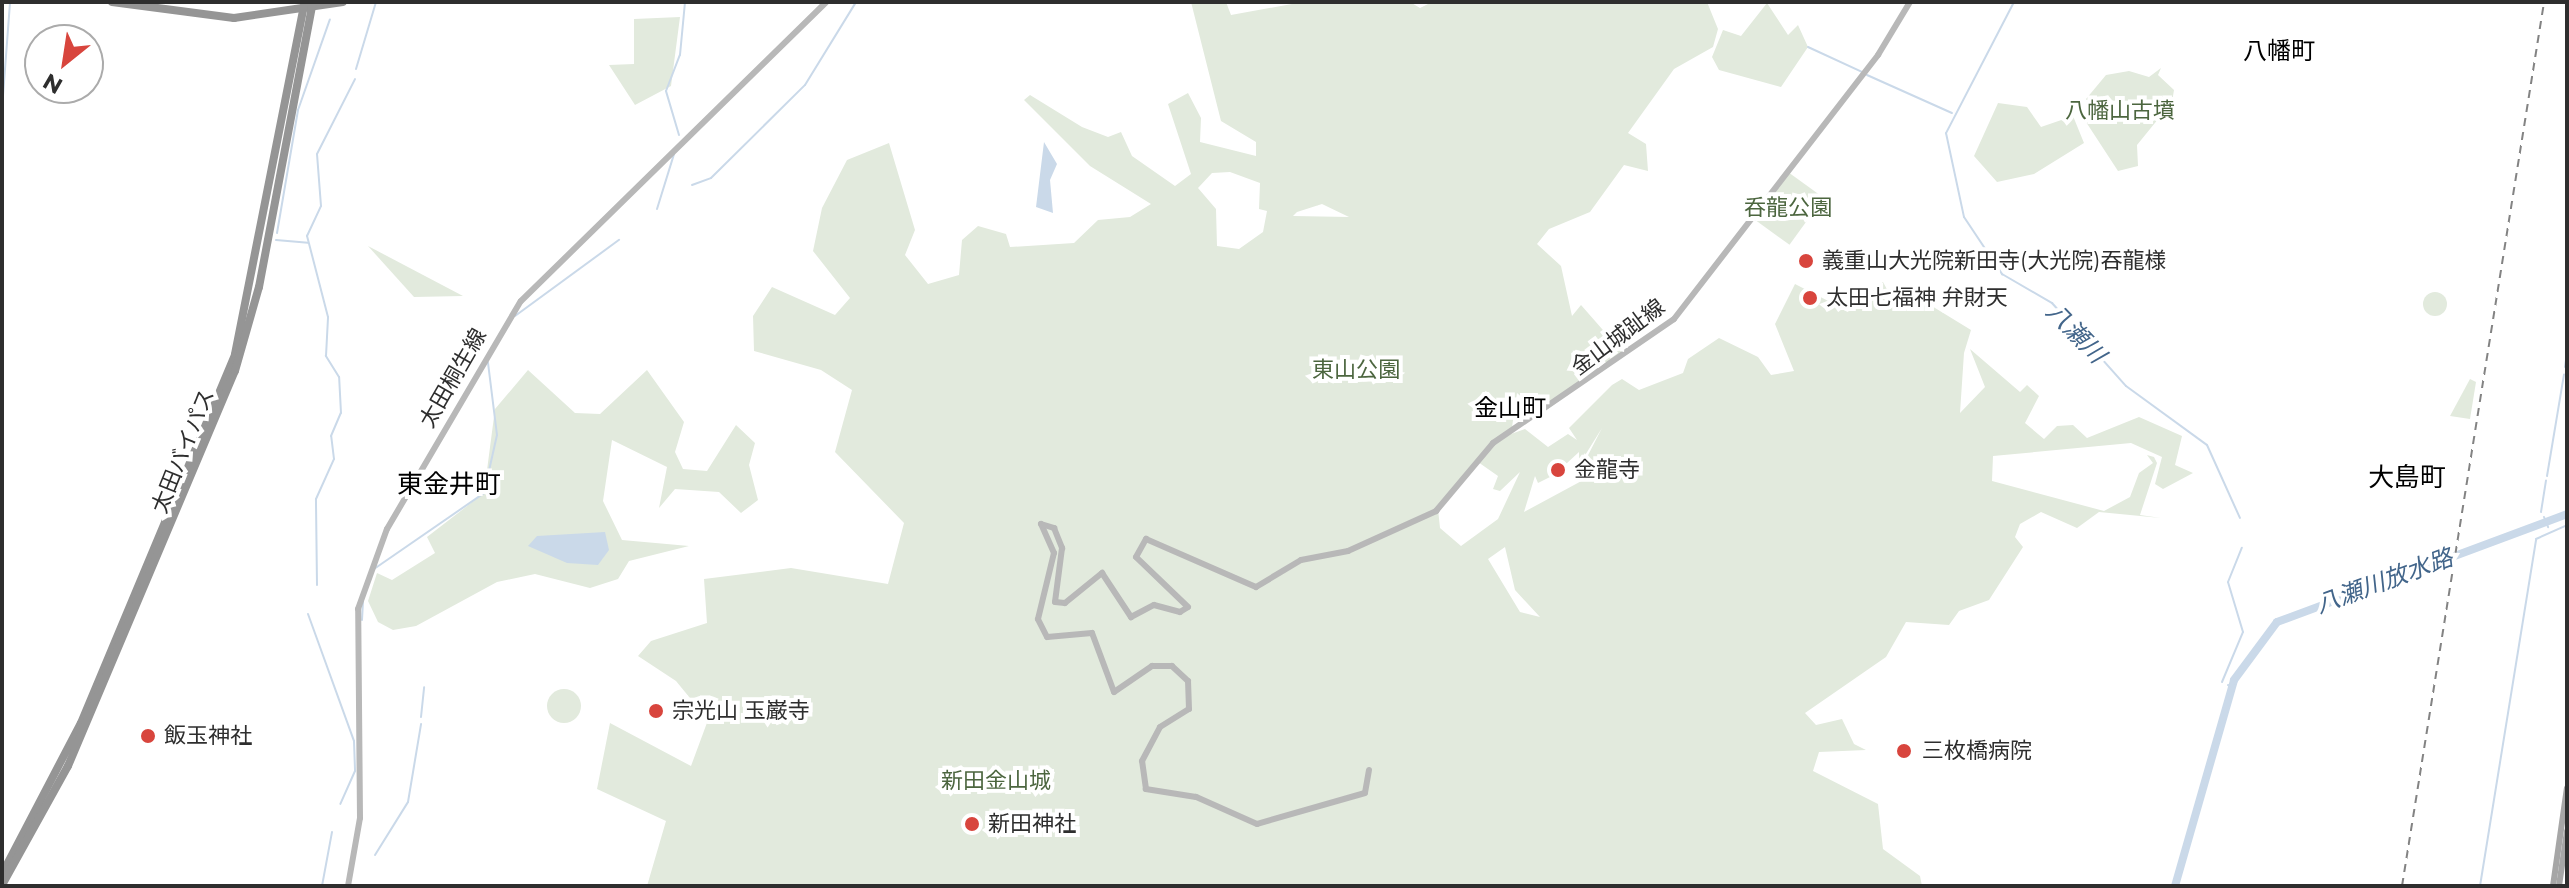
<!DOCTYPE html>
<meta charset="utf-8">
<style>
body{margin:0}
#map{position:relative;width:2569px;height:888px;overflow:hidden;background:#fff;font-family:Montserrat,"Noto Sans JP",sans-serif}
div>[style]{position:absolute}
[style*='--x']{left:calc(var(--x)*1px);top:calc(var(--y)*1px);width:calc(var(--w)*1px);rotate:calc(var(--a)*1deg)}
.green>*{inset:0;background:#e2eadd;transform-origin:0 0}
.round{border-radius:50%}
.water>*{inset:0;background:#cad9e9}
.stream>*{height:2px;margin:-1px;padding:0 1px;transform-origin:1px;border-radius:1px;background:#cad9e9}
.river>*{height:8px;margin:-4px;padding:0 4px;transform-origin:4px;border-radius:4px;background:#cad9e9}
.secondary>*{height:6px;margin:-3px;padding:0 3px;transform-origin:3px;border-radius:3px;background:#b8b8b8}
.primary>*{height:6px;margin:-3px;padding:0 3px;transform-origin:3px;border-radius:3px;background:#a6a6a6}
.highway>*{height:8px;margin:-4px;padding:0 4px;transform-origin:4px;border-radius:4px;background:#959595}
.rail>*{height:2px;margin-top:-1px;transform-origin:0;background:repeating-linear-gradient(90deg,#838383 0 8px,transparent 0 14px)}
.dots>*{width:22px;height:22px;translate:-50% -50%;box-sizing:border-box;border:4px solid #fff;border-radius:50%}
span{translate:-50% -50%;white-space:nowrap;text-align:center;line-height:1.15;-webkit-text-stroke:8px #fff;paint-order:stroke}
.park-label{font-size:22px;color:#4c663f}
.poi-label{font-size:22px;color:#2e2e2e}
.left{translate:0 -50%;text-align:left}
.street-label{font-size:22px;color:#2e2e2e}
.neighbourhood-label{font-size:24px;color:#000}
.water-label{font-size:24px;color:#42658a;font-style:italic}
.quarter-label{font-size:26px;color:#000}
.frame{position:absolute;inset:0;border:4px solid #2e2e2e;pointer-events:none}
.north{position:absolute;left:24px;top:24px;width:80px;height:80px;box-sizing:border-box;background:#fff;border:2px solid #ababab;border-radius:50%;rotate:210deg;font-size:22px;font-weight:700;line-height:32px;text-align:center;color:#2e2e2e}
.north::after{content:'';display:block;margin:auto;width:28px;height:36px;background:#d8453d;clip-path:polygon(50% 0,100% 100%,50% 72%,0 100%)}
</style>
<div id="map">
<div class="green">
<div style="clip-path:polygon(evenodd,1191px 2px,1226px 2px,1231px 15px,1303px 2px,1410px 2px,1420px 8px,1432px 2px,1707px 2px,1718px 29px,1713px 47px,1674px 69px,1628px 133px,1646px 144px,1648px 171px,1624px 165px,1590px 212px,1549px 229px,1537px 244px,1561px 266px,1572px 316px,1581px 305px,1624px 354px,1541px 414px,1517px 393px,1511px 434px,1525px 429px,1548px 447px,1568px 434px,1577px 440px,1569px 428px,1612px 385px,1622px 379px,1639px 390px,1683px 373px,1688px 359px,1719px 338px,1758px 357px,1771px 375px,1794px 371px,1775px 324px,1795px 284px,1840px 307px,1856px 306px,1883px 282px,1890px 295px,1922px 300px,1971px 330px,1964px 353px,1960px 413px,1985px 387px,1970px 349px,2020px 392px,2027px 385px,2039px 396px,2025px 423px,2044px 439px,2057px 426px,2073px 425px,2087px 438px,2139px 417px,2182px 436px,2175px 465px,2193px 473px,2163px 489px,2155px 484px,2162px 457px,2131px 443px,1993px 456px,1992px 481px,2104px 511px,2130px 497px,2139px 473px,2153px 463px,2147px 455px,2154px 457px,2157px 463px,2140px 515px,2161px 518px,2099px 512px,2077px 528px,2041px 512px,2020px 524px,2015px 537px,2023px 547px,1989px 600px,1959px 611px,1949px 625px,1906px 622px,1886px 657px,1805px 713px,1816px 725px,1842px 719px,1854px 744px,1866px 750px,1819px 752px,1813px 771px,1878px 804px,1883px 849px,1920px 876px,1922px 886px,647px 886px,666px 821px,597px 789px,610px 723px,691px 766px,708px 720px,676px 681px,638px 656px,651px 641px,707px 623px,704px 579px,791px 568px,888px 584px,904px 523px,835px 452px,852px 390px,821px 370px,754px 351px,753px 316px,772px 287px,835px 315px,850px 298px,813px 251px,822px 208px,847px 160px,889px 143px,915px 230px,905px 255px,928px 284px,959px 275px,962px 240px,978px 226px,1006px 234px,1010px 247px,1074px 243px,1098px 220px,1130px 217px,1151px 204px,1090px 166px,1024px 100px,1030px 95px,1082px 127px,1108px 137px,1121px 132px,1132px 156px,1175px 186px,1191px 174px,1168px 104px,1188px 93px,1201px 118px,1200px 142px,1256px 156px,1256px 142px,1221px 121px,1191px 2px,1230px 172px,1260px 183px,1259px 209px,1267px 211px,1263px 232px,1239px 249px,1217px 246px,1216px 209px,1198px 188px,1212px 173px,1230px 172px,1191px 2px,1322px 204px,1349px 217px,1293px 216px,1297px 212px,1322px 204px,1191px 2px,1602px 428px,1585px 461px,1587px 478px,1524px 512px,1535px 476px,1538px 483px,1554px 475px,1579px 452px,1579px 465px,1602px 428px,1191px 2px,1478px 462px,1498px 476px,1493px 489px,1500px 491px,1520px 472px,1498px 519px,1461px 546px,1440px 528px,1438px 509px,1478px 462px,1191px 2px,1505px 547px,1515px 590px,1540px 617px,1520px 612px,1488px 559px,1505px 547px)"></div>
<div style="clip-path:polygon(1767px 3px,1788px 35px,1798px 25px,1808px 47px,1781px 87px,1719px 70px,1712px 57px,1723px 30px,1741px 36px)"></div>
<div style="clip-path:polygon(680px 17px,671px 86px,635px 105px,609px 65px,634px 64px,634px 19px)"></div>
<div style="clip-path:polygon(2161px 68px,2158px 75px,2174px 90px,2172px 102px,2137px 145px,2138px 166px,2118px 171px,2086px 122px,2086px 99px,2106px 75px,2129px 71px,2149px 77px)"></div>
<div style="clip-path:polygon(1998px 103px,2027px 107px,2041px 127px,2073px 116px,2084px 143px,2034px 174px,1997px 182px,1974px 156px)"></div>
<div style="left:1788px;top:172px;width:44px;height:58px;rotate:36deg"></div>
<div style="clip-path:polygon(368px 246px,463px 296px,414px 297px)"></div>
<div class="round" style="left:2423px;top:292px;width:24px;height:24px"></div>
<div style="clip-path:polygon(528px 370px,575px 413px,600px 414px,647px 370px,684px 422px,675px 452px,683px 469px,707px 471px,736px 425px,755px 443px,749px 465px,758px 500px,741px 513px,719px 492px,675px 489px,659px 508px,667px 467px,612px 440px,603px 501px,622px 540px,689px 546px,629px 561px,618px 579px,590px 588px,535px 574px,497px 582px,416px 626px,393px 630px,378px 622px,368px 601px,377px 573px,392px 580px,435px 553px,427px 537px,484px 493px,495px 409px)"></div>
<div style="clip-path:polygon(2470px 379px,2476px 382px,2470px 419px,2450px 416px)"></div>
<div class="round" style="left:547px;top:689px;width:34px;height:34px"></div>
</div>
<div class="water">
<div style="clip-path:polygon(1044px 142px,1057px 164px,1050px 180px,1053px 213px,1036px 207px)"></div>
<div style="clip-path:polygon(605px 532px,609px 550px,598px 565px,567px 563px,528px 546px,537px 536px)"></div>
</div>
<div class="stream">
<div style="--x:2014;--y:2;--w:148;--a:117.4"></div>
<div style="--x:1946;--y:133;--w:86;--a:77.9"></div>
<div style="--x:1964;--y:217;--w:69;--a:56.3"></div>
<div style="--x:2002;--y:274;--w:58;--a:30.1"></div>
<div style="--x:2052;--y:303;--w:111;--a:48.3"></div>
<div style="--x:2126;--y:386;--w:100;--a:36.1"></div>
<div style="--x:2207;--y:445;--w:80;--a:65.7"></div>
<div style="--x:1808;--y:47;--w:60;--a:24.8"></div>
<div style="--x:356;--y:69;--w:70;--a:-73.4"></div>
<div style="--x:1867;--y:75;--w:93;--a:24.1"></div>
<div style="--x:2;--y:109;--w:107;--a:-85.7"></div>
<div style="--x:679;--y:135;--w:46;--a:-106.5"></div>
<div style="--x:666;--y:91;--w:39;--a:-69"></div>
<div style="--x:680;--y:55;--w:53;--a:-84.6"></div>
<div style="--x:692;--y:185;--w:20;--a:-20"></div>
<div style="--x:711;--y:178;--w:132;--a:-44.7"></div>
<div style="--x:805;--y:85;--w:97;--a:-58.4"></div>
<div style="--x:657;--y:209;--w:58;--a:-72.8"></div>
<div style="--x:277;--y:233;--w:125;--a:-80.3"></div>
<div style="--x:298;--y:110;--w:96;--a:-70.6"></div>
<div style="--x:276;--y:240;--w:32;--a:5"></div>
<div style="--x:515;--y:316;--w:129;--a:-36.2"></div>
<div style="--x:2565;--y:367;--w:14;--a:-82"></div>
<div style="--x:2547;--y:476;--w:103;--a:-80.5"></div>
<div style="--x:2541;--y:512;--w:32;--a:-81"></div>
<div style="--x:2544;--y:517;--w:11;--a:68"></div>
<div style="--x:374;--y:569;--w:134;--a:-34.6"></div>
<div style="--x:484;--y:493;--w:59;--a:-77.4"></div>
<div style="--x:497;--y:435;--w:73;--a:-97.1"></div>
<div style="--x:317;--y:585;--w:86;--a:-90.7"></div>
<div style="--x:316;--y:499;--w:44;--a:-65.8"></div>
<div style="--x:334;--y:459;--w:23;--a:-97"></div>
<div style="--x:331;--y:436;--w:25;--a:-67"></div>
<div style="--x:341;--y:413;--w:36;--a:-93"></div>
<div style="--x:339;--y:377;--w:25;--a:-122"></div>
<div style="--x:326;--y:356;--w:39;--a:-87"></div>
<div style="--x:328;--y:317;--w:84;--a:-104.5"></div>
<div style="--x:307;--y:236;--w:33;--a:-65"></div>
<div style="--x:321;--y:206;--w:52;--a:-94.4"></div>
<div style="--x:317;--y:154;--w:84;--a:-63.1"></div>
<div style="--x:308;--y:614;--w:135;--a:70.1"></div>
<div style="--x:354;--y:741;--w:30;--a:88"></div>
<div style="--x:355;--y:771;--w:36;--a:114"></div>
<div style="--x:362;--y:620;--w:19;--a:-87"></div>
<div style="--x:2222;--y:682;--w:54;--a:-67.2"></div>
<div style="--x:2243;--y:632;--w:52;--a:-106.7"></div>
<div style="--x:2228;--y:582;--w:37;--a:-68"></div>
<div style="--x:2228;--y:685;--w:4;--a:27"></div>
<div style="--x:421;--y:717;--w:30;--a:-84"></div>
<div style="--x:375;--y:855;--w:62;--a:-58.1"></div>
<div style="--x:408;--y:802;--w:79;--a:-80.5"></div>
<div style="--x:322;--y:886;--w:55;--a:-79.5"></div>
<div style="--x:2480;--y:886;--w:351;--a:-80.8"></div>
<div style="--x:2536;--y:539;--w:34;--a:-24"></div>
</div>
<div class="river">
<div style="--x:2175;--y:886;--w:214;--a:-74"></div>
<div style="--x:2234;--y:680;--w:72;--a:-53.4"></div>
<div style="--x:2277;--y:622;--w:309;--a:-20.4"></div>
</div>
<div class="secondary">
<div style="--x:1369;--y:770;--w:23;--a:100"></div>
<div style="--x:1365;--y:793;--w:112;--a:164"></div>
<div style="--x:1257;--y:824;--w:67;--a:-156.1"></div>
<div style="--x:1196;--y:797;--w:51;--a:-170.9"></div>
<div style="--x:1146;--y:789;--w:28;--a:-98"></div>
<div style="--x:1142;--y:761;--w:38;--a:-62"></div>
<div style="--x:1160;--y:727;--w:34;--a:-32"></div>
<div style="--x:1189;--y:709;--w:28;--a:-92"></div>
<div style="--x:1188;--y:681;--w:22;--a:-137"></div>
<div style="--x:1172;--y:666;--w:20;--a:180"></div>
<div style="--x:1152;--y:666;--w:46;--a:145.6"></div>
<div style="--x:1114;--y:692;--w:63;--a:-110.4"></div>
<div style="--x:1092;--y:633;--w:45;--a:174.9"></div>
<div style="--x:1047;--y:637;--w:20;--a:-117"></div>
<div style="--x:1038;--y:619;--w:68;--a:-76.4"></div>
<div style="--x:1054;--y:553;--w:32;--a:-114"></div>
<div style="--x:1041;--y:524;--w:14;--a:17"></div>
<div style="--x:1054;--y:528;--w:22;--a:68"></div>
<div style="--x:1062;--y:548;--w:54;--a:97.4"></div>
<div style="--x:1055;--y:602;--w:10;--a:6"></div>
<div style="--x:1065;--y:603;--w:48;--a:-39"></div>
<div style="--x:1102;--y:573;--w:53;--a:56.6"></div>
<div style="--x:1131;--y:617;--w:26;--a:-28"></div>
<div style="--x:1154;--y:605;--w:27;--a:15"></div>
<div style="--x:1180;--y:612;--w:9;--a:-32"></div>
<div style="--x:1188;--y:607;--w:72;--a:-136.1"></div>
<div style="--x:1136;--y:557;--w:21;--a:-61"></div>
<div style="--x:1146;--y:539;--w:120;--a:23.6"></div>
<div style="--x:1256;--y:587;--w:52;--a:-31"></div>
<div style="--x:1301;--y:560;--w:48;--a:-10.8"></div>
<div style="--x:1348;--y:551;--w:97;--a:-24.4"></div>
<div style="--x:1436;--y:511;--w:89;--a:-50"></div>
<div style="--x:1493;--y:443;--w:219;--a:-34.4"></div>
<div style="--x:1674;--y:319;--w:334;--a:-52.3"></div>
<div style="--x:1878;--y:55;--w:62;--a:-58.9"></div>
<div style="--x:348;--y:886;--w:69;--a:-80"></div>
<div style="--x:360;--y:818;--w:209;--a:-90.5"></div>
<div style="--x:358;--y:609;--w:85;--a:-70.1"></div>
<div style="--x:387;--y:529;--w:264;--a:-59.6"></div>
<div style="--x:521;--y:301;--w:427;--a:-44.4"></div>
</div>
<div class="primary">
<div style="--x:2553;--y:886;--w:99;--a:-81.9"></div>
<div style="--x:2559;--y:886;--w:56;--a:-81.7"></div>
</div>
<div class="highway">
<div style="--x:112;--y:2;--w:123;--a:7.5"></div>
<div style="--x:234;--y:18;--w:110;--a:-8.4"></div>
<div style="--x:2;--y:874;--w:170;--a:-62.4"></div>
<div style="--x:81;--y:723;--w:400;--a:-67.3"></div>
<div style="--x:235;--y:354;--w:359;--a:-78.8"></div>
<div style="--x:2;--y:885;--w:136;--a:-61"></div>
<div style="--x:68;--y:766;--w:429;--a:-67.1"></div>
<div style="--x:235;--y:371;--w:87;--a:-74.1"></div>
<div style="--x:259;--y:287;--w:290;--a:-79.3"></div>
</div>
<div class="rail">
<div style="--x:2402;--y:886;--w:895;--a:-80.87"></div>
</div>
<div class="dots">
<div style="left:1806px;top:261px;background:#d8453d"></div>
<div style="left:1810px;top:298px;background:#d8453d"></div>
<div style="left:1558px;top:470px;background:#d8453d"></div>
<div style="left:656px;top:711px;background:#d8453d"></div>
<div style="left:148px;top:736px;background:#d8453d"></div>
<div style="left:1904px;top:751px;background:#d8453d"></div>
<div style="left:972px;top:824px;background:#d8453d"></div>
</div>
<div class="park-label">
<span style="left:2120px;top:111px">八幡山古墳</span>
<span style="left:1788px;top:208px">呑龍公園</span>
<span style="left:1356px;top:370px">東山公園</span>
<span style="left:996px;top:781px">新田金山城</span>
</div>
<div class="poi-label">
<span class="left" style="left:1822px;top:261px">義重山大光院新田寺(大光院)吞龍様</span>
<span class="left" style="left:1826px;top:298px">太田七福神 弁財天</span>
<span class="left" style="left:1574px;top:470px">金龍寺</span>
<span class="left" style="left:672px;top:711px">宗光山 玉巌寺</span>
<span class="left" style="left:164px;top:736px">飯玉神社</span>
<span class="left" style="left:1922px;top:751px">三枚橋病院</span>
<span class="left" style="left:988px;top:824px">新田神社</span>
</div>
<div class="street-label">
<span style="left:1618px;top:337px;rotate:-37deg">金山城趾線</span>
<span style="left:453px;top:378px;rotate:-60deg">太田桐生線</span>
<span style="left:183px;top:451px;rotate:-68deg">太田バイパス</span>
</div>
<div class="neighbourhood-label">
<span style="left:2279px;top:51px">八幡町</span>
<span style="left:1510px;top:408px">金山町</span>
</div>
<div class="water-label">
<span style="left:2076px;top:333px;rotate:46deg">八瀬川</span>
<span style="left:2384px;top:581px;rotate:-20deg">八瀬川放水路</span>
</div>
<div class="quarter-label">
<span style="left:2407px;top:478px">大島町</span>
<span style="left:449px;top:485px">東金井町</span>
</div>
<div class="frame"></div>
<div class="north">N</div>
</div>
